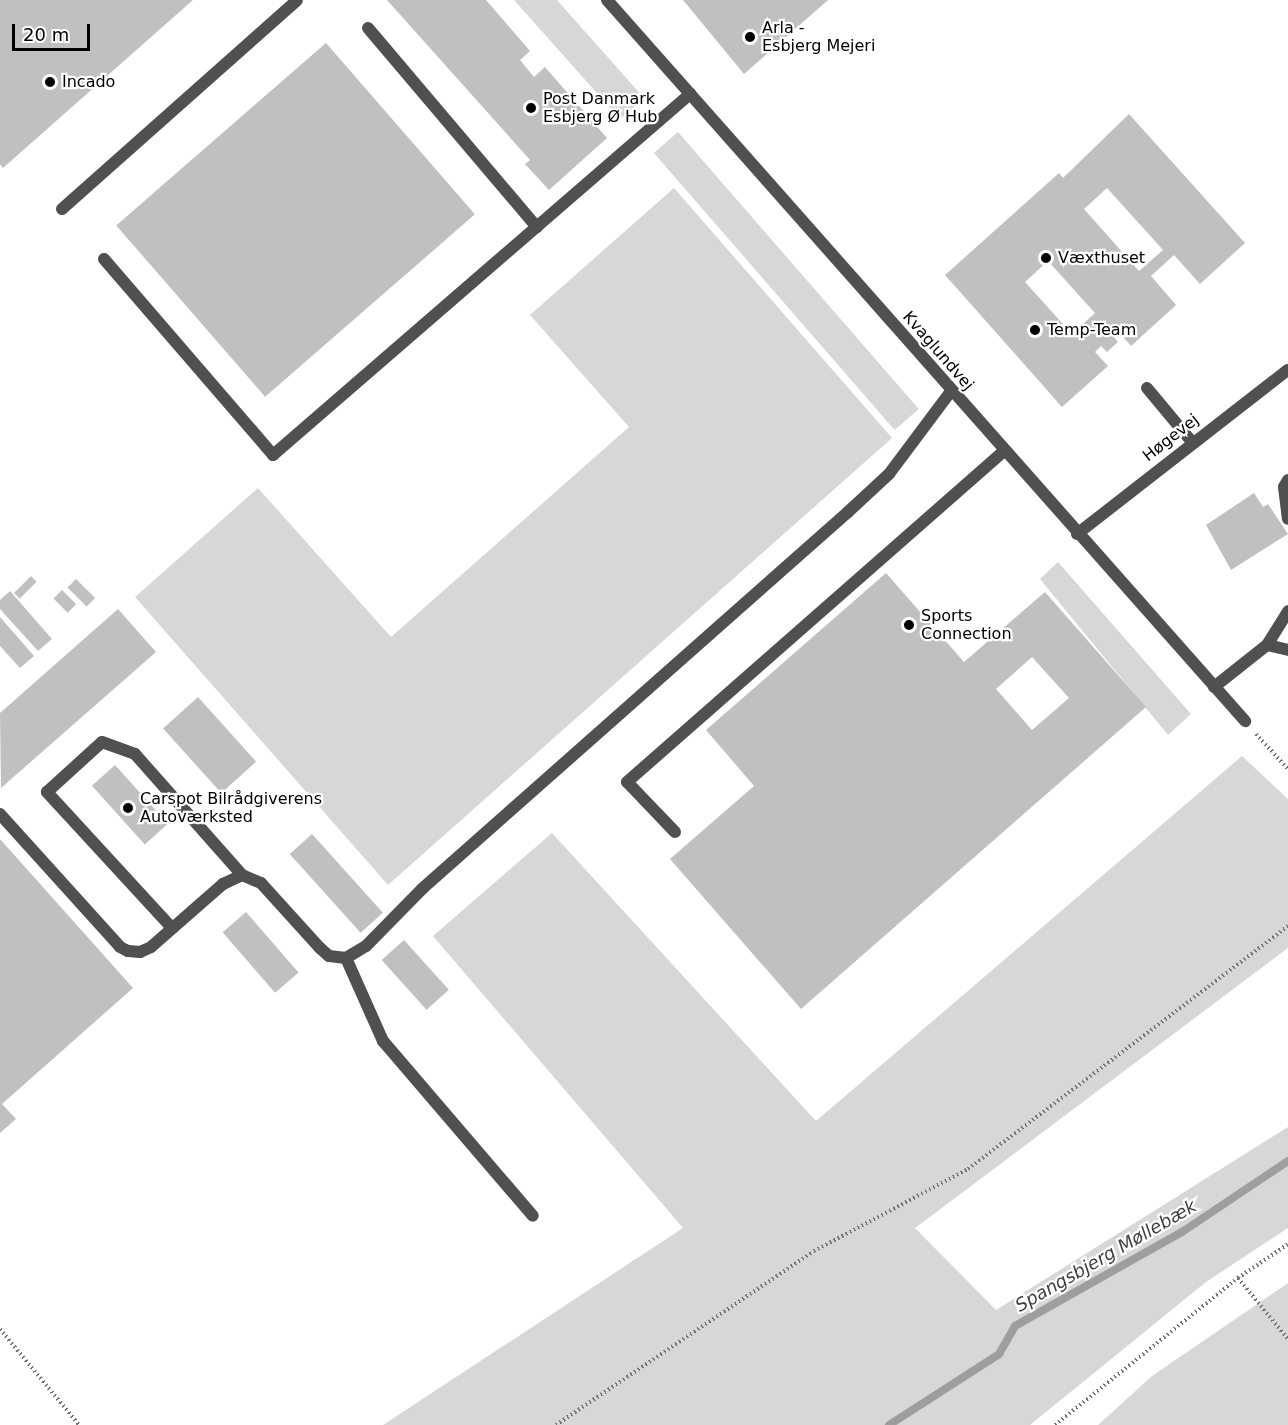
<!DOCTYPE html>
<meta charset="utf-8">
<style>
body{margin:0}
#map{position:relative;width:1288px;height:1425px;overflow:hidden;background:#fff;font-family:"DejaVu Sans",sans-serif}
div>[style]{position:absolute}
[style*='--x']{left:calc(var(--x)*1px);top:calc(var(--y)*1px);width:calc(var(--w)*1px);rotate:calc(var(--a)*1deg)}
.green>*{inset:0;background:#d7d7d7;transform-origin:0 0}
.stream>*{height:8px;margin:-4px;padding:0 4px;transform-origin:4px;border-radius:4px;background:#9e9e9e}
.building>*{inset:0;background:#c0c0c0;transform-origin:0 0}
.path>*{height:4px;margin-top:-2px;transform-origin:0;background:repeating-linear-gradient(90deg,#727272 0 1.5px,transparent 0 4.5px)}
.service>*{height:12px;margin:-6px;padding:0 6px;transform-origin:6px;border-radius:6px;background:#505050}
.minor>*{height:12px;margin:-6px;padding:0 6px;transform-origin:6px;border-radius:6px;background:#505050}
.dots>*{width:16px;height:16px;translate:-50% -50%;box-sizing:border-box;border:3px solid #fff;border-radius:50%}
span{translate:-50% -50%;white-space:nowrap;text-align:center;line-height:1.15;-webkit-text-stroke:4.5px #fff;paint-order:stroke}
.poi-label{font-size:16px;color:#000}
.left{translate:0 -50%;text-align:left}
.street-label{font-size:16px;color:#000}
.water-label{font-size:18px;color:#3f3f3f;font-style:italic}
.scale{position:absolute;left:12px;top:24px;width:78px;height:27px;box-sizing:border-box;border:3px solid #000;border-top:0;padding-left:8px;font-size:18px;line-height:21px;white-space:nowrap;color:#000;-webkit-text-stroke:4px #fff;paint-order:stroke}
</style>
<div id="map">
<div class="green">
<div style="clip-path:polygon(514px 0,557px 0,644px 98px,620px 119px)"></div>
<div style="left:678px;top:132px;width:367px;height:32px;rotate:49deg"></div>
<div style="clip-path:polygon(674px 188px,892px 438px,388px 885px,135px 597px,258px 488px,391px 637px,629px 427px,530px 315px)"></div>
<div style="clip-path:polygon(1058px 562px,1191px 714px,1168px 735px,1040px 579px)"></div>
<div style="clip-path:polygon(1242px 756px,1288px 799px,1288px 948px,915px 1228px,996px 1310px,1288px 1127px,1288px 1228px,1206px 1282px,1030px 1425px,383px 1425px,683px 1228px,433px 936px,552px 833px,816px 1121px)"></div>
<div style="clip-path:polygon(1288px 1283px,1288px 1425px,1098px 1425px,1152px 1376px)"></div>
</div>
<div class="stream">
<div style="--x:889;--y:1425;--w:131;--a:-32.8"></div>
<div style="--x:999;--y:1354;--w:32;--a:-60"></div>
<div style="--x:1015;--y:1326;--w:192;--a:-29.4"></div>
<div style="--x:1182;--y:1232;--w:128;--a:-33.8"></div>
</div>
<div class="building">
<div style="clip-path:polygon(0 0,193px 0,3px 168px,0 164px)"></div>
<div style="clip-path:polygon(387px 0,486px 0,530px 51px,520px 60px,534px 77px,545px 67px,607px 138px,549px 190px,525px 164px,530px 160px)"></div>
<div style="clip-path:polygon(683px 0,828px 0,744px 74px)"></div>
<div style="left:326px;top:43px;width:227px;height:278px;rotate:49deg"></div>
<div style="clip-path:polygon(evenodd,1129px 114px,1245px 243px,1200px 284px,1174px 255px,1151px 276px,1176px 305px,1131px 346px,1118px 331px,1113px 336px,1118px 342px,1107px 352px,1101px 346px,1095px 352px,1108px 366px,1062px 407px,945px 275px,1059px 173px,1063px 178px,1129px 114px,1107px 188px,1163px 250px,1139px 271px,1084px 209px,1107px 188px,1129px 114px,1048px 261px,1095px 313px,1072px 334px,1025px 282px,1048px 261px)"></div>
<div style="clip-path:polygon(1254px 493px,1263px 507px,1268px 504px,1288px 534px,1231px 570px,1206px 525px)"></div>
<div style="clip-path:polygon(evenodd,886px 573px,964px 662px,1045px 592px,1146px 707px,801px 1009px,670px 859px,754px 786px,706px 730px,886px 573px,1032px 657px,1069px 698px,1032px 730px,996px 689px,1032px 657px)"></div>
<div style="left:31px;top:576px;width:8px;height:24px;rotate:45deg"></div>
<div style="left:76px;top:579px;width:27px;height:12px;rotate:45deg"></div>
<div style="left:62px;top:590px;width:20px;height:12px;rotate:45deg"></div>
<div style="clip-path:polygon(10px 591px,52px 639px,38px 651px,0 609px,0 600px)"></div>
<div style="clip-path:polygon(118px 609px,156px 652px,1px 788px,0 713px)"></div>
<div style="clip-path:polygon(0 617px,34px 656px,20px 668px,0 646px)"></div>
<div style="left:198px;top:697px;width:87px;height:47px;rotate:48deg"></div>
<div style="left:115px;top:765px;width:79px;height:31px;rotate:48deg"></div>
<div style="left:312px;top:834px;width:106px;height:30px;rotate:48deg"></div>
<div style="clip-path:polygon(0 839px,133px 988px,2px 1104px,16px 1119px,0 1133px)"></div>
<div style="left:246px;top:912px;width:80px;height:31px;rotate:49deg"></div>
<div style="left:404px;top:940px;width:67px;height:30px;rotate:48deg"></div>
</div>
<div class="path">
<div style="--x:1256;--y:734;--w:47;--a:47.6"></div>
<div style="--x:1238;--y:1278;--w:79;--a:50.7"></div>
<div style="--x:0;--y:1329;--w:124;--a:50.5"></div>
<div style="--x:556;--y:1425;--w:311;--a:-34"></div>
<div style="--x:814;--y:1251;--w:174;--a:-28"></div>
<div style="--x:968;--y:1169;--w:402;--a:-37.2"></div>
<div style="--x:1055;--y:1425;--w:235;--a:-38.8"></div>
<div style="--x:1238;--y:1278;--w:60;--a:-34.2"></div>
</div>
<div class="service">
<div style="--x:368;--y:28;--w:261;--a:49.7"></div>
<div style="--x:62;--y:209;--w:314;--a:-41.6"></div>
<div style="--x:104;--y:259;--w:259;--a:49.2"></div>
<div style="--x:273;--y:455;--w:552;--a:-40.88"></div>
<div style="--x:1147;--y:388;--w:70;--a:50.2"></div>
<div style="--x:1288;--y:480;--w:8;--a:120"></div>
<div style="--x:1284;--y:487;--w:32;--a:83"></div>
<div style="--x:1267;--y:645;--w:22;--a:13"></div>
<div style="--x:1214;--y:687;--w:68;--a:-38.4"></div>
<div style="--x:1267;--y:645;--w:40;--a:-58"></div>
<div style="--x:0;--y:814;--w:179;--a:47.9"></div>
<div style="--x:120;--y:947;--w:9;--a:27"></div>
<div style="--x:128;--y:951;--w:12;--a:5"></div>
<div style="--x:140;--y:952;--w:12;--a:-24"></div>
<div style="--x:151;--y:947;--w:96;--a:-41.2"></div>
<div style="--x:223;--y:884;--w:21;--a:-25"></div>
<div style="--x:242;--y:875;--w:21;--a:23"></div>
<div style="--x:261;--y:883;--w:88;--a:47.8"></div>
<div style="--x:320;--y:948;--w:12;--a:42"></div>
<div style="--x:329;--y:956;--w:17;--a:7"></div>
<div style="--x:346;--y:958;--w:23;--a:-31"></div>
<div style="--x:366;--y:946;--w:81;--a:-45.5"></div>
<div style="--x:423;--y:888;--w:567;--a:-41.5"></div>
<div style="--x:848;--y:512;--w:56;--a:-42.8"></div>
<div style="--x:889;--y:474;--w:104;--a:-53.2"></div>
<div style="--x:675;--y:832;--w:69;--a:-133.8"></div>
<div style="--x:627;--y:782;--w:502;--a:-41.28"></div>
<div style="--x:172;--y:928;--w:185;--a:-132.6"></div>
<div style="--x:47;--y:792;--w:74;--a:-42.3"></div>
<div style="--x:102;--y:742;--w:35;--a:20"></div>
<div style="--x:135;--y:754;--w:162;--a:48.5"></div>
<div style="--x:346;--y:958;--w:91;--a:66"></div>
<div style="--x:383;--y:1041;--w:230;--a:49.4"></div>
</div>
<div class="minor">
<div style="--x:607;--y:0;--w:963;--a:48.49"></div>
<div style="--x:1077;--y:534;--w:267;--a:-37.9"></div>
</div>
<div class="dots">
<div style="left:750px;top:37px;background:#000"></div>
<div style="left:50px;top:82px;background:#000"></div>
<div style="left:531px;top:108px;background:#000"></div>
<div style="left:1046px;top:258px;background:#000"></div>
<div style="left:1035px;top:330px;background:#000"></div>
<div style="left:909px;top:625px;background:#000"></div>
<div style="left:128px;top:808px;background:#000"></div>
</div>
<div class="poi-label">
<span class="left" style="left:762px;top:37px">Arla -<br>Esbjerg Mejeri</span>
<span class="left" style="left:62px;top:82px">Incado</span>
<span class="left" style="left:543px;top:108px">Post Danmark<br>Esbjerg Ø Hub</span>
<span class="left" style="left:1058px;top:258px">Væxthuset</span>
<span class="left" style="left:1047px;top:330px">Temp-Team</span>
<span class="left" style="left:921px;top:625px">Sports<br>Connection</span>
<span class="left" style="left:140px;top:808px">Carspot Bilrådgiverens<br>Autoværksted</span>
</div>
<div class="street-label">
<span style="left:938px;top:351px;rotate:49deg">Kvaglundvej</span>
<span style="left:1171px;top:438px;rotate:-38deg">Høgevej</span>
</div>
<div class="water-label">
<span style="left:1106px;top:1256px;rotate:-30deg">Spangsbjerg Møllebæk</span>
</div>
<div class="scale">20 m</div>
</div>
